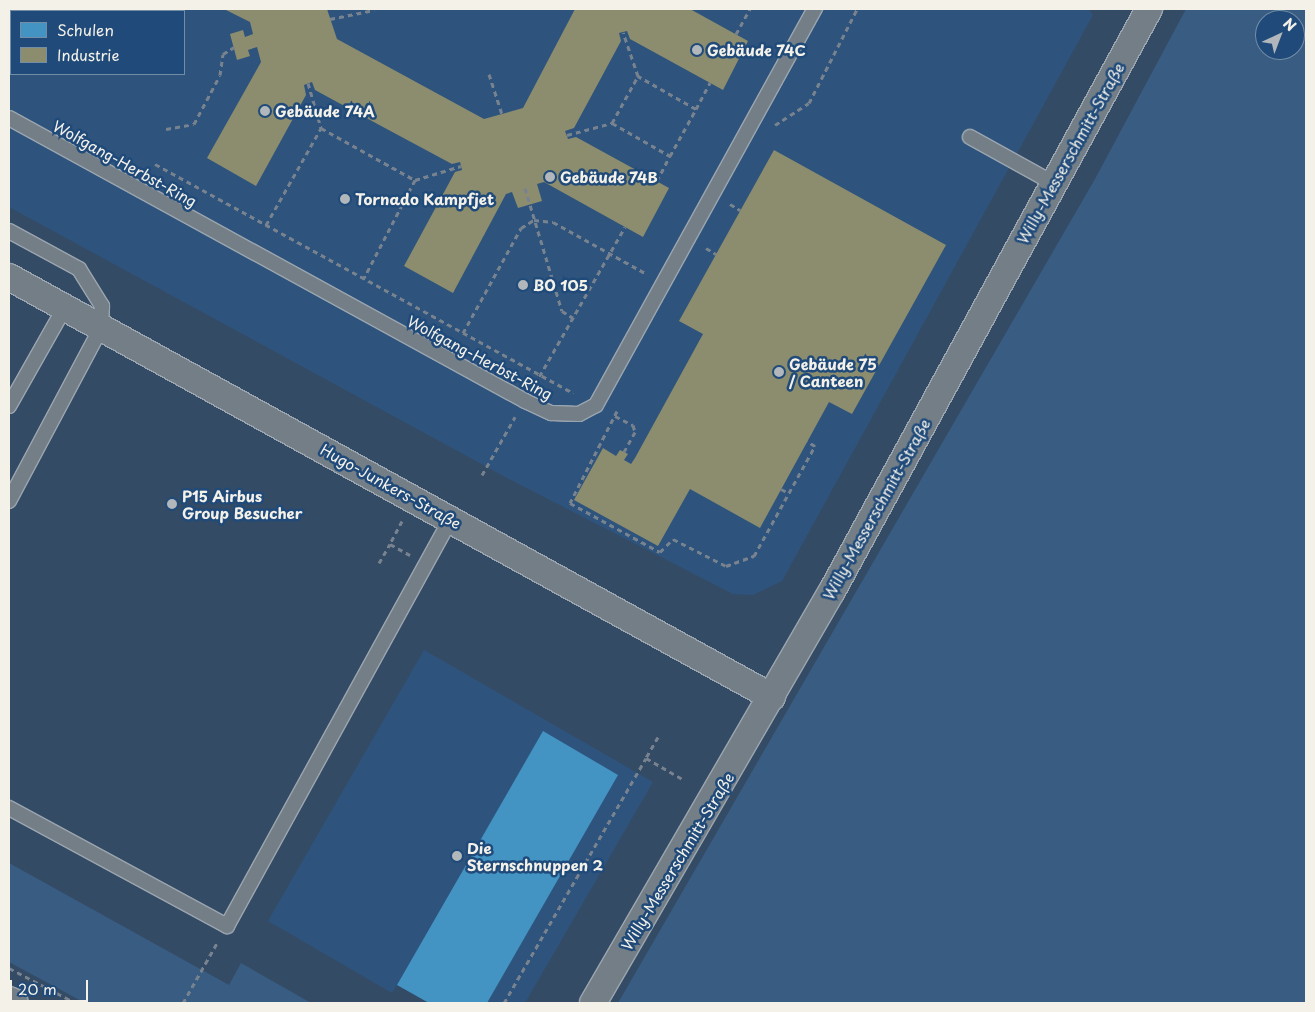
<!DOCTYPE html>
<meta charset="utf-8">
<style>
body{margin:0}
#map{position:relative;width:1315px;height:1012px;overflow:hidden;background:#344b65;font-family:"Playpen Sans",sans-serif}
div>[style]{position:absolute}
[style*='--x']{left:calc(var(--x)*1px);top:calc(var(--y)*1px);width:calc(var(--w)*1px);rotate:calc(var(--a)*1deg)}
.built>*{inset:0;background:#2e547d}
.green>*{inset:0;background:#395c83}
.schools>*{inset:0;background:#4393c3}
.industry>*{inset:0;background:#8c8c6e}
.path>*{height:3px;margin-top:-1.5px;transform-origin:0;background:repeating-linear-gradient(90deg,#78838f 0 5px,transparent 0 9px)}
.roads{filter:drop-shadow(1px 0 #9ba5af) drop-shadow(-1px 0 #9ba5af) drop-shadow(0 1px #9ba5af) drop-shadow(0 -1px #9ba5af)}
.service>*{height:14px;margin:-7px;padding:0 7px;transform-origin:7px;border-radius:7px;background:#737e87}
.minor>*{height:26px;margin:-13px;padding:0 13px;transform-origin:13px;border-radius:13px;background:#737e87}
.secondary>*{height:28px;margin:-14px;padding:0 14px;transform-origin:14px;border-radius:14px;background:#737e87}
.dots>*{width:14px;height:14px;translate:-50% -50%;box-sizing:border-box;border:2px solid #1f4a7a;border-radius:50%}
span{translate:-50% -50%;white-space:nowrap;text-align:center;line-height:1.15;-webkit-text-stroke:5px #1f4a7a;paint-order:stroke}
.poi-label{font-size:15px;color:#f4f1e8;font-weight:700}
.left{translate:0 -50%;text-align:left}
.street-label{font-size:15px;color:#f4f1e8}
.frame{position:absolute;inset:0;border:10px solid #f4f1e8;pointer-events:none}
.legend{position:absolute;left:10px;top:10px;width:175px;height:65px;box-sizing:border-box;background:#1f4a7a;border:1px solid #748da6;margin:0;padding:6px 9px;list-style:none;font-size:15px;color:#f4f1e8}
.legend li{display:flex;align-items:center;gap:10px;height:25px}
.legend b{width:25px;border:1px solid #748da6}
.north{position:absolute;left:1255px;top:10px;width:50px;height:50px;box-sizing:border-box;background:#1f4a7a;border:1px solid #748da6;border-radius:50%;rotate:43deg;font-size:14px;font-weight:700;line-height:20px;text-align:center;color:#f4f1e8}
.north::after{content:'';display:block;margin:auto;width:18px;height:22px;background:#b1b7ba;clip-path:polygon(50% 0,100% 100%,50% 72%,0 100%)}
.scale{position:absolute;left:10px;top:980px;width:78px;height:22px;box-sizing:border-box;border:2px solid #f4f1e8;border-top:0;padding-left:6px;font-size:15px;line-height:18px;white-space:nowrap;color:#f4f1e8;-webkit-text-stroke:4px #1f4a7a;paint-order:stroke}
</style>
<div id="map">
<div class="built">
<div style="clip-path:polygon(evenodd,9px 9px,1089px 9px,1093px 15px,782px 581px,753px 595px,733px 594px,509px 479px,9px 207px,9px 9px,11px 11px,184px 11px,184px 74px,11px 74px,11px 11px)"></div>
<div style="clip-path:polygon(424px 650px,653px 782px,525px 1003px,429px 1003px,397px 985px,392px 993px,268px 921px)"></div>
</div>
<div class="green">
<div style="clip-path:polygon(evenodd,1186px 9px,1306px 9px,1306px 1003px,618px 1003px,1095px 179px,1186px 9px,1265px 20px,1295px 20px,1295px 50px,1265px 50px,1265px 20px)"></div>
<div style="clip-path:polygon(9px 863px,229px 985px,241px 963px,311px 1003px,85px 1003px,9px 962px)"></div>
</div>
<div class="schools">
<div style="clip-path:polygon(543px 731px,618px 775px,487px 1003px,429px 1003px,397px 985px)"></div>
</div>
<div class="industry">
<div style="clip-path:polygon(224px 9px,327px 9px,337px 39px,484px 119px,523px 108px,575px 9px,690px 9px,748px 41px,723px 90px,630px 39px,627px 31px,619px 33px,621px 41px,574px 128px,565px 131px,568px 139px,576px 137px,669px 188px,643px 237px,544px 182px,537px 184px,542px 201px,518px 208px,512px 192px,506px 194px,453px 293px,404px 266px,455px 172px,462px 170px,460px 162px,452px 164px,383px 127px,315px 90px,312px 82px,304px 85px,306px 95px,256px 186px,207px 158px,261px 62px,257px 47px,248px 50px,250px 56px,237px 60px,230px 34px,243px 30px,245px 37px,253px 34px,250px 22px)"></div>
<div style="clip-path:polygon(774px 150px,946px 245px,852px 414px,829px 402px,760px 528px,690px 489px,658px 546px,574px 500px,603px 448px,616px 456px,620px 450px,628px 454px,624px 460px,631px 464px,635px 458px,703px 334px,679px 321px)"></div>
</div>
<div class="path">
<div style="--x:330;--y:19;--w:45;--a:-11.6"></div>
<div style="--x:736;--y:34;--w:29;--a:-61"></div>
<div style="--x:489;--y:74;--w:42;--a:72"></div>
<div style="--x:308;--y:83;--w:47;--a:73.9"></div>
<div style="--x:696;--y:109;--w:30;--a:-62"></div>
<div style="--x:612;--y:123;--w:67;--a:29.6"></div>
<div style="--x:670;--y:156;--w:54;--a:-61"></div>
<div style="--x:696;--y:109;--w:67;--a:-150.4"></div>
<div style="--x:775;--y:125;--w:40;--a:-32.9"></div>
<div style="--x:809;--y:103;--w:106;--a:-62.9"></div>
<div style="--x:166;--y:129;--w:28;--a:-10"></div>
<div style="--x:194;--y:124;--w:55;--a:-62"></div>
<div style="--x:220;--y:75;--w:21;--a:-82"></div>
<div style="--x:223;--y:54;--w:13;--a:-32"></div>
<div style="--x:567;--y:135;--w:47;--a:-14.9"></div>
<div style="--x:612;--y:123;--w:54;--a:-61"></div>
<div style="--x:638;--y:76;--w:46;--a:-108.8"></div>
<div style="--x:155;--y:164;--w:477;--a:28.7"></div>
<div style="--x:415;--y:180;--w:48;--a:-16.9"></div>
<div style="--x:657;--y:181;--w:28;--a:-63"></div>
<div style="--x:525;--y:188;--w:128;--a:73.3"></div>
<div style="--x:562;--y:311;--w:13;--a:32"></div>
<div style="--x:730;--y:204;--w:12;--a:31"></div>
<div style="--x:266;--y:225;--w:112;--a:-60.4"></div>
<div style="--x:321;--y:128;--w:107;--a:29"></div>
<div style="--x:415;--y:180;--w:110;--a:117.5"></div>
<div style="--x:706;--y:248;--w:12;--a:31"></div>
<div style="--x:463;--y:333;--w:120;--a:-61.1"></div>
<div style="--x:521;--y:228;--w:15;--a:-32"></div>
<div style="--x:534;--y:220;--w:19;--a:6"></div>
<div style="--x:553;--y:222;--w:107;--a:29"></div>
<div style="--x:535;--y:384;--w:181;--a:-60.2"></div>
<div style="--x:617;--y:411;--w:103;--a:117.1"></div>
<div style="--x:570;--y:503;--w:102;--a:28.6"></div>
<div style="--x:660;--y:552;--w:18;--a:-45"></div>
<div style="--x:673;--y:539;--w:59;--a:27"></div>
<div style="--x:726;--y:566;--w:30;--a:-20"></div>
<div style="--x:754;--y:556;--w:126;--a:-61"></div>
<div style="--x:815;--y:446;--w:9;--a:-148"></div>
<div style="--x:615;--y:416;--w:20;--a:27"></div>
<div style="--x:633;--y:425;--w:7;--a:74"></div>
<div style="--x:635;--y:432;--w:23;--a:119"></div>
<div style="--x:482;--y:475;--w:67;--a:-60.4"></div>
<div style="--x:781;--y:489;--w:9;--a:27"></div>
<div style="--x:402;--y:521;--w:26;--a:118"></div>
<div style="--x:390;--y:544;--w:23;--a:29"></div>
<div style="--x:379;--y:563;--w:22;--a:-60"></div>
<div style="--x:658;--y:737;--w:24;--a:120"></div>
<div style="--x:646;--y:758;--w:44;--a:30.1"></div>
<div style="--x:9;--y:968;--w:76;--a:27.6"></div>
<div style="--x:183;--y:1003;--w:69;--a:-60.5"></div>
<div style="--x:504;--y:1003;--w:283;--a:-59.9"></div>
</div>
<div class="roads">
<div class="service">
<div style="--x:9;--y:118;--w:589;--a:28.74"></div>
<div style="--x:525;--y:401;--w:29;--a:25"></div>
<div style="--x:551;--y:413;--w:28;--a:2"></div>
<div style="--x:579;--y:414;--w:19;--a:-28"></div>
<div style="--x:596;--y:405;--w:453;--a:-61.1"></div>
<div style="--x:970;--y:137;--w:95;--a:29"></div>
<div style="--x:9;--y:231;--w:80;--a:28.5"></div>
<div style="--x:79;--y:269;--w:44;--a:58.1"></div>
<div style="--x:102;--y:306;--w:22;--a:93"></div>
<div style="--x:101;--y:328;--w:196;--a:118"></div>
<div style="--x:9;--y:406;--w:114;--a:-60.5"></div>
<div style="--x:9;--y:808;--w:248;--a:28.4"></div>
<div style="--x:227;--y:926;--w:465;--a:-61.2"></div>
</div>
<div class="minor">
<div style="--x:9;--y:277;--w:871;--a:28.83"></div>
<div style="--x:593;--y:1003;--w:476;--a:-59.9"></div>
<div style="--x:832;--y:591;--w:663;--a:-61.42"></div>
</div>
<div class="secondary">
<div style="--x:9;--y:1001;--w:5;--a:22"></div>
</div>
</div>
<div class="dots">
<div style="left:697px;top:50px;background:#b1b7ba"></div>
<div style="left:265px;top:111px;background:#b1b7ba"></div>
<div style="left:550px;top:177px;background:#b1b7ba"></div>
<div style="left:345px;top:199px;background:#b1b7ba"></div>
<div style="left:523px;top:285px;background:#b1b7ba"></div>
<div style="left:779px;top:372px;background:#b1b7ba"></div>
<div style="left:172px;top:504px;background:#b1b7ba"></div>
<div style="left:457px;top:856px;background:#b1b7ba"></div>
</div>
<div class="poi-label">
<span class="left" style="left:707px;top:50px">Gebäude 74C</span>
<span class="left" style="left:275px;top:111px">Gebäude 74A</span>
<span class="left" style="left:560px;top:177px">Gebäude 74B</span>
<span class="left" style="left:355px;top:199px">Tornado Kampfjet</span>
<span class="left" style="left:533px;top:285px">BO 105</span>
<span class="left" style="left:789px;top:372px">Gebäude 75<br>/ Canteen</span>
<span class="left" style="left:182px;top:504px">P15 Airbus<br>Group Besucher</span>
<span class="left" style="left:467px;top:856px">Die<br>Sternschnuppen 2</span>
</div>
<div class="street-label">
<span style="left:1070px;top:153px;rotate:-61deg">Willy-Messerschmitt-Straße</span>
<span style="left:125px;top:163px;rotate:29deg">Wolfgang-Herbst-Ring</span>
<span style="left:480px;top:357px;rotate:28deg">Wolfgang-Herbst-Ring</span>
<span style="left:391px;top:486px;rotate:29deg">Hugo-Junkers-Straße</span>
<span style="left:876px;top:509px;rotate:-61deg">Willy-Messerschmitt-Straße</span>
<span style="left:677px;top:861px;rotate:-59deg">Willy-Messerschmitt-Straße</span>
</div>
<div class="frame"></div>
<ul class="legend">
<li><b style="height:14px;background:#4393c3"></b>Schulen</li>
<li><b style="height:14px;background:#8c8c6e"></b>Industrie</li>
</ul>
<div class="north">N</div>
<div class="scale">20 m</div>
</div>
